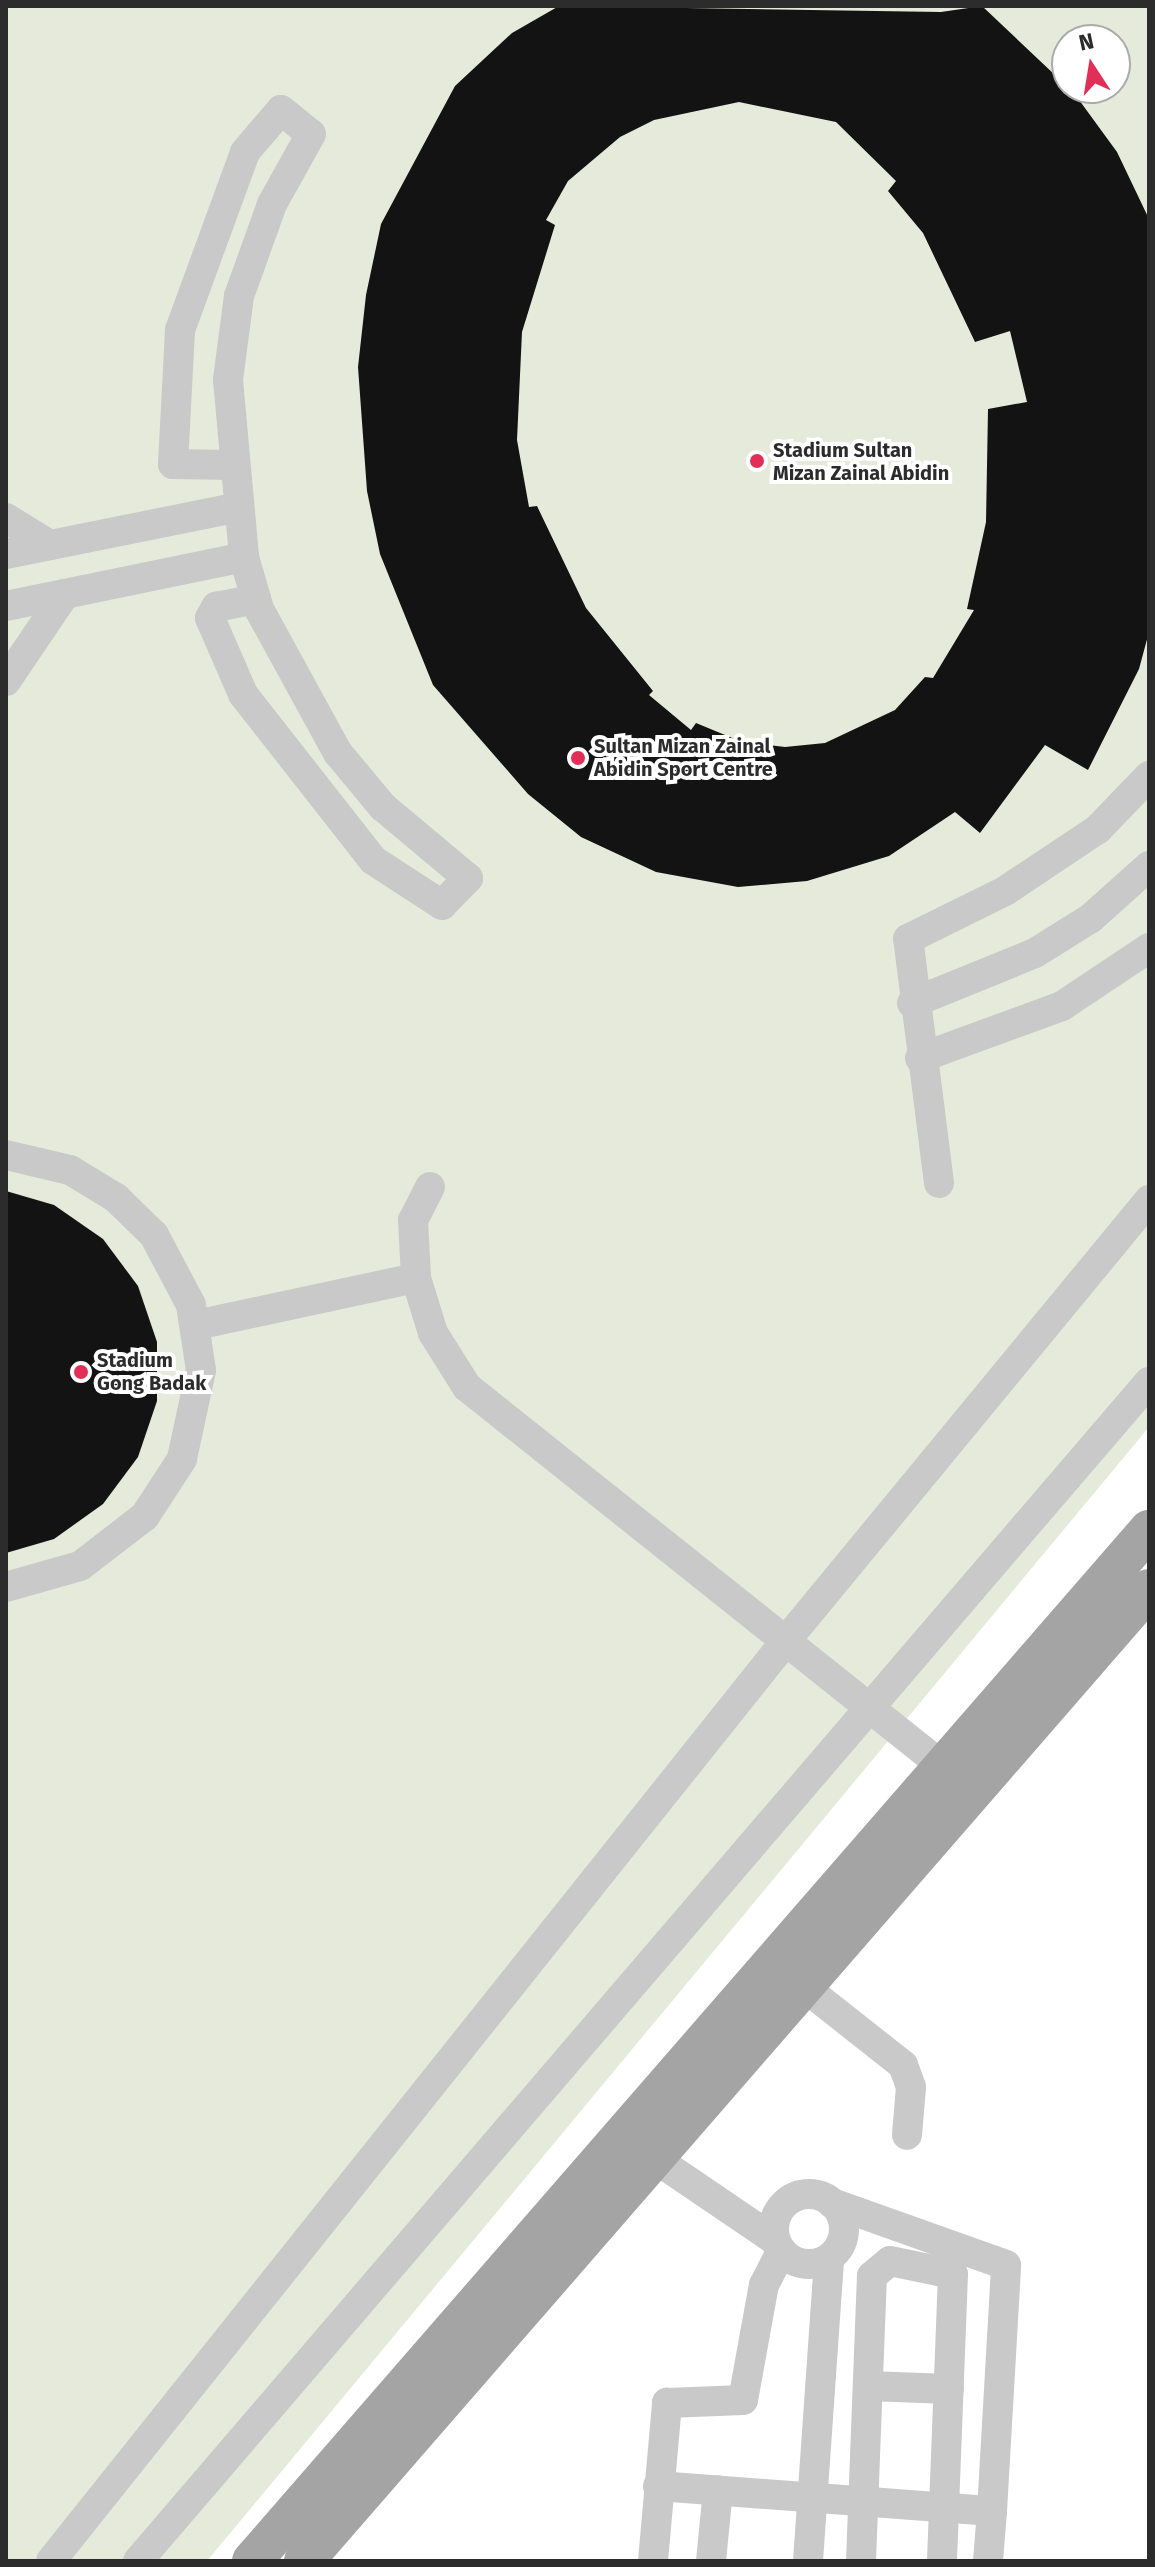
<!DOCTYPE html>
<style>
body{margin:0}
#map{position:relative;width:1155px;height:2567px;overflow:hidden;background:#fff;font-family:"Fira Sans",sans-serif}
div>[style]{position:absolute}
[style*='--x']{left:calc(var(--x)*1px);top:calc(var(--y)*1px);width:calc(var(--w)*1px);rotate:calc(var(--a)*1deg)}
.green>*{inset:0;background:#e5eada}
.building>*{inset:0;background:#131313}
.minor>*{height:30px;margin:-15px;padding:0 15px;transform-origin:15px;border-radius:15px;background:#c9c9c9}
.minor>.ring{margin:-15px;padding:0;box-sizing:content-box;background:none;border:30px solid #c9c9c9;border-radius:50%}
.major>*{height:40px;margin:-20px;padding:0 20px;transform-origin:20px;border-radius:20px;background:#a4a4a4}
.dots>*{width:22px;height:22px;translate:-50% -50%;box-sizing:border-box;border:4px solid #fff;border-radius:50%}
span{translate:-50% -50%;white-space:nowrap;text-align:center;line-height:1.15;-webkit-text-stroke:8px #fff;paint-order:stroke}
.poi-label{font-size:20px;color:#2c2c2c;font-weight:700}
.left{translate:0 -50%;text-align:left}
.frame{position:absolute;inset:0;border:8px solid #2c2c2c;pointer-events:none}
.north{position:absolute;left:1051px;top:24px;width:80px;height:80px;box-sizing:border-box;background:#fff;border:2px solid #ababab;border-radius:50%;rotate:348deg;font-size:22px;font-weight:700;line-height:32px;text-align:center;color:#2c2c2c}
.north::after{content:'';display:block;margin:auto;width:28px;height:36px;background:#e22f58;clip-path:polygon(50% 0,100% 100%,50% 72%,0 100%)}
</style>
<div id="map">
<div class="green">
<div style="clip-path:polygon(evenodd,6px 6px,1149px 6px,1149px 1427px,207px 2561px,6px 2561px,6px 6px,1067px 40px,1115px 40px,1115px 88px,1067px 88px,1067px 40px)"></div>
</div>
<div class="building">
<div style="clip-path:polygon(evenodd,559px 6px,941px 12px,982px 6px,1074px 93px,1117px 152px,1149px 219px,1149px 632px,1139px 669px,1088px 770px,1045px 745px,980px 833px,955px 812px,889px 856px,807px 881px,738px 887px,656px 872px,581px 837px,528px 794px,433px 685px,380px 554px,367px 491px,358px 367px,366px 295px,381px 224px,455px 86px,512px 33px,559px 6px,739px 102px,836px 122px,896px 181px,888px 191px,923px 233px,975px 342px,1010px 331px,1027px 402px,988px 409px,986px 522px,967px 609px,974px 610px,933px 678px,925px 677px,895px 710px,825px 743px,785px 747px,742px 742px,696px 723px,691px 730px,649px 695px,653px 691px,586px 608px,537px 506px,529px 507px,517px 440px,522px 332px,555px 225px,546px 220px,568px 181px,620px 137px,654px 120px,739px 102px)"></div>
<div style="clip-path:polygon(6px 1191px,54px 1205px,103px 1239px,138px 1286px,157px 1342px,157px 1401px,138px 1457px,103px 1504px,54px 1539px,6px 1553px)"></div>
</div>
<div class="minor">
<div style="--x:231;--y:465;--w:58;--a:-179"></div>
<div style="--x:173;--y:464;--w:134;--a:-87"></div>
<div style="--x:180;--y:330;--w:189;--a:-69.9"></div>
<div style="--x:245;--y:152;--w:55;--a:-49.4"></div>
<div style="--x:281;--y:110;--w:38;--a:39"></div>
<div style="--x:311;--y:134;--w:80;--a:119.1"></div>
<div style="--x:272;--y:204;--w:98;--a:109.7"></div>
<div style="--x:239;--y:296;--w:85;--a:97.5"></div>
<div style="--x:228;--y:380;--w:178;--a:84.8"></div>
<div style="--x:244;--y:557;--w:54;--a:73.9"></div>
<div style="--x:259;--y:609;--w:164;--a:61.3"></div>
<div style="--x:338;--y:753;--w:70;--a:50.2"></div>
<div style="--x:383;--y:807;--w:111;--a:39.9"></div>
<div style="--x:468;--y:878;--w:37;--a:134"></div>
<div style="--x:442;--y:905;--w:82;--a:-146.9"></div>
<div style="--x:373;--y:860;--w:211;--a:-128.1"></div>
<div style="--x:243;--y:694;--w:83;--a:-113.5"></div>
<div style="--x:210;--y:618;--w:13;--a:-61"></div>
<div style="--x:216;--y:607;--w:41;--a:-11.3"></div>
<div style="--x:6;--y:518;--w:52;--a:31.5"></div>
<div style="--x:6;--y:554;--w:233;--a:-11.4"></div>
<div style="--x:6;--y:606;--w:243;--a:-11.6"></div>
<div style="--x:6;--y:681;--w:105;--a:-55.9"></div>
<div style="--x:912;--y:1003;--w:133;--a:-22.1"></div>
<div style="--x:1035;--y:953;--w:66;--a:-32"></div>
<div style="--x:1091;--y:918;--w:78;--a:-41.9"></div>
<div style="--x:920;--y:1058;--w:151;--a:-20.1"></div>
<div style="--x:1062;--y:1006;--w:105;--a:-33.7"></div>
<div style="--x:6;--y:1155;--w:66;--a:13.2"></div>
<div style="--x:70;--y:1170;--w:54;--a:31.3"></div>
<div style="--x:116;--y:1198;--w:53;--a:44.2"></div>
<div style="--x:154;--y:1235;--w:79;--a:62.1"></div>
<div style="--x:191;--y:1305;--w:66;--a:81.3"></div>
<div style="--x:201;--y:1370;--w:91;--a:102.1"></div>
<div style="--x:182;--y:1459;--w:68;--a:123"></div>
<div style="--x:145;--y:1516;--w:82;--a:142.4"></div>
<div style="--x:80;--y:1566;--w:77;--a:164.2"></div>
<div style="--x:939;--y:1183;--w:246;--a:-97.2"></div>
<div style="--x:908;--y:939;--w:108;--a:-26.3"></div>
<div style="--x:1005;--y:891;--w:112;--a:-33.7"></div>
<div style="--x:1098;--y:829;--w:74;--a:-46.1"></div>
<div style="--x:430;--y:1187;--w:37;--a:117"></div>
<div style="--x:413;--y:1220;--w:58;--a:87"></div>
<div style="--x:416;--y:1278;--w:58;--a:72.8"></div>
<div style="--x:433;--y:1333;--w:64;--a:57.8"></div>
<div style="--x:467;--y:1387;--w:630;--a:38.56"></div>
<div style="--x:196;--y:1325;--w:225;--a:-12.1"></div>
<div style="--x:808;--y:1990;--w:121;--a:38.3"></div>
<div style="--x:903;--y:2065;--w:23;--a:70"></div>
<div style="--x:911;--y:2087;--w:48;--a:94.8"></div>
<div style="--x:638;--y:2147;--w:166;--a:34.2"></div>
<div class="ring" style="left:774px;top:2194px;width:40px;height:40px"></div>
<div style="--x:868;--y:2386;--w:81;--a:2.1"></div>
<div style="--x:658;--y:2486;--w:335;--a:4.3"></div>
<div style="--x:992;--y:2511;--w:246;--a:-86.7"></div>
<div style="--x:1006;--y:2265;--w:185;--a:-160.4"></div>
<div style="--x:51;--y:2561;--w:1175;--a:-51.39"></div>
<div style="--x:784;--y:1643;--w:574;--a:-50.51"></div>
<div style="--x:138;--y:2561;--w:1553;--a:-49.39"></div>
<div style="--x:653;--y:2561;--w:159;--a:-84.9"></div>
<div style="--x:667;--y:2403;--w:76;--a:-2.3"></div>
<div style="--x:743;--y:2400;--w:117;--a:-79.7"></div>
<div style="--x:764;--y:2285;--w:38;--a:-63"></div>
<div style="--x:711;--y:2561;--w:71;--a:-84.4"></div>
<div style="--x:808;--y:2561;--w:303;--a:-86"></div>
<div style="--x:861;--y:2561;--w:285;--a:-87.8"></div>
<div style="--x:872;--y:2276;--w:23;--a:-40"></div>
<div style="--x:890;--y:2261;--w:64;--a:11.7"></div>
<div style="--x:953;--y:2274;--w:287;--a:92.2"></div>
<div style="--x:988;--y:2561;--w:50;--a:-85.4"></div>
</div>
<div class="major">
<div style="--x:252;--y:2561;--w:1367;--a:-48.98"></div>
<div style="--x:304;--y:2561;--w:1288;--a:-49"></div>
</div>
<div class="dots">
<div style="left:757px;top:461px;background:#e22f58"></div>
<div style="left:578px;top:758px;background:#e22f58"></div>
<div style="left:81px;top:1372px;background:#e22f58"></div>
</div>
<div class="poi-label">
<span class="left" style="left:773px;top:462px">Stadium Sultan<br>Mizan Zainal Abidin</span>
<span class="left" style="left:594px;top:758px">Sultan Mizan Zainal<br>Abidin Sport Centre</span>
<span class="left" style="left:97px;top:1372px">Stadium<br>Gong Badak</span>
</div>
<div class="frame"></div>
<div class="north">N</div>
</div>
